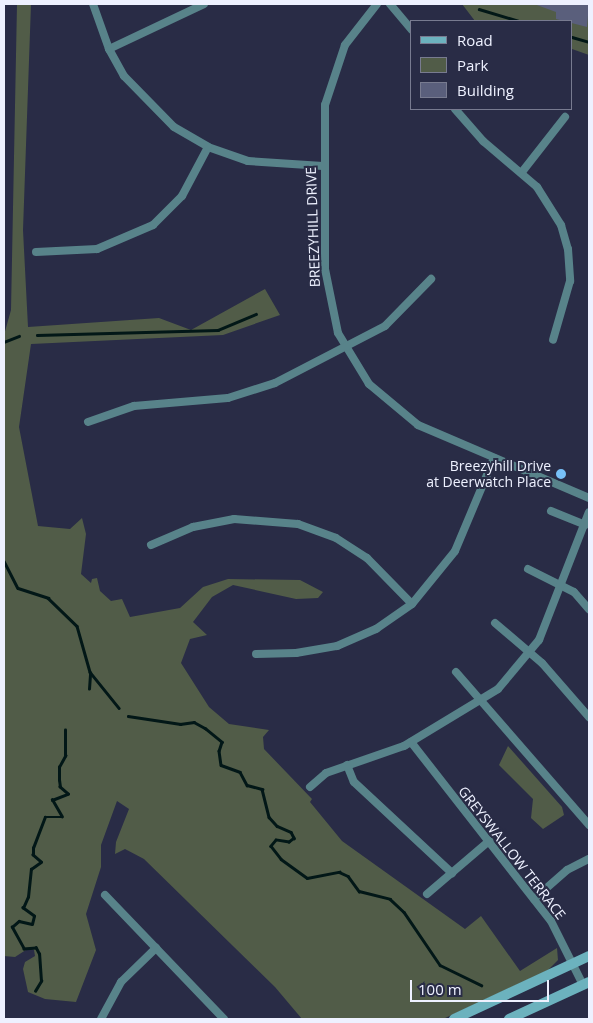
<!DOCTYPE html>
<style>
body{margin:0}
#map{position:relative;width:593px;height:1023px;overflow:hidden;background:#292c46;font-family:"Open Sans",sans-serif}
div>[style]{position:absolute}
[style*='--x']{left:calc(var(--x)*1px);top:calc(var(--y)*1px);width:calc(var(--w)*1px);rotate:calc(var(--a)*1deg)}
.green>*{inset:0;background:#515c48}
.stream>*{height:2.5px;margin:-1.25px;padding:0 1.25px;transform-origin:1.25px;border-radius:1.25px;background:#021717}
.building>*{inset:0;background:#5a5f7c}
.street>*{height:8px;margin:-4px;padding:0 4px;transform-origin:4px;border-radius:4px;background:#58838a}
.secondary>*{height:10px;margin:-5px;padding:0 5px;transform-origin:5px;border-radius:5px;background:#6cb2be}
.dots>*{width:14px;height:14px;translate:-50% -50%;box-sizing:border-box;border:2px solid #292c46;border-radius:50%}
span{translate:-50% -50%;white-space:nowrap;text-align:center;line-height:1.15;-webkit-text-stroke:4px #292c46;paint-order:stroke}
.street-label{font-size:14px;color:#eef1ff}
.poi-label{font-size:14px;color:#eef1ff}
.right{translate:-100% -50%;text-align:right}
.frame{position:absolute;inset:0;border:5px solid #eef1ff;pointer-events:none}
.legend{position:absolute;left:410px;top:20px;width:162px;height:90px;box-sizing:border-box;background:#292c46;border:1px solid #787b90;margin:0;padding:6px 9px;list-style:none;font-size:15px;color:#eef1ff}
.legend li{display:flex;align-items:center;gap:10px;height:25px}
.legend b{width:25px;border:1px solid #787b90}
.scale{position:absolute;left:410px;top:980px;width:139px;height:22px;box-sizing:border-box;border:2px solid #eef1ff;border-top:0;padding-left:6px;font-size:15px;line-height:18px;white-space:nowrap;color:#eef1ff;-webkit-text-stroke:4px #292c46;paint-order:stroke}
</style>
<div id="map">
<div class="green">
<div style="clip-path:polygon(17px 4px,31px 4px,23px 230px,28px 327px,159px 318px,191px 330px,265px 289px,280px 315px,223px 335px,31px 344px,19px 427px,38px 526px,70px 529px,82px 518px,86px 534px,81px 574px,91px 583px,92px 579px,97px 578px,100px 591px,111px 601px,122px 599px,130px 617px,180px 608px,203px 587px,228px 579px,300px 580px,323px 592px,318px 598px,296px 599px,233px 585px,212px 597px,193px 622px,207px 635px,190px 639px,181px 663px,209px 707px,229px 724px,269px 730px,263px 737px,264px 749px,312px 799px,310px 802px,342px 841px,465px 929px,481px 916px,520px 971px,557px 948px,558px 960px,548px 970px,443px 1019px,302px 1019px,275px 987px,144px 859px,125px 849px,115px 854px,116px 842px,129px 809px,117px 801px,101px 845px,101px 867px,86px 914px,96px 950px,76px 1002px,45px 999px,28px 992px,23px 969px,25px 962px,35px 956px,34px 950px,29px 948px,15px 957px,4px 956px,4px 335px,11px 310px)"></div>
<div style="clip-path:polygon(462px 4px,589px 4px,589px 55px,572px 49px,572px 21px,475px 21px)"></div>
<div style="clip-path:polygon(508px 746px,562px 807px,564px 815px,543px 829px,531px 818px,533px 799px,499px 765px)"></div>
</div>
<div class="stream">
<div style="--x:479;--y:9;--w:42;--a:16.7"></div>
<div style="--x:572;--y:37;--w:18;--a:16"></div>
<div style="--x:37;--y:335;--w:181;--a:-1.6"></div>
<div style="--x:218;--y:330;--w:41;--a:-22.8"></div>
<div style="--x:4;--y:342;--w:16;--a:-22"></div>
<div style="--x:4;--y:561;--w:30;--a:63"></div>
<div style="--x:18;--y:588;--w:32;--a:18"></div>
<div style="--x:48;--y:598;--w:40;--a:44"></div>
<div style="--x:77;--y:626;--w:48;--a:74.2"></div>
<div style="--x:90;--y:672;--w:46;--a:51.1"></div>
<div style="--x:89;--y:689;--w:16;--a:-86"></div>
<div style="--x:128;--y:716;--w:53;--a:8.7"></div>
<div style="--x:180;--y:724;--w:14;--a:-8"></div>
<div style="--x:194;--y:722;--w:13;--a:29"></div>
<div style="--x:205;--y:728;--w:22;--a:39"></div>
<div style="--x:222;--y:742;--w:9;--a:108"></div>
<div style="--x:219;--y:751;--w:14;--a:82"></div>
<div style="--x:221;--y:765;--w:20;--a:20"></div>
<div style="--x:240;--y:772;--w:15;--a:62"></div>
<div style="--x:247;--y:785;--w:16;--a:15"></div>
<div style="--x:262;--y:789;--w:29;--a:76"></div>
<div style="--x:269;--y:817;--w:12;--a:48"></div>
<div style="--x:277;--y:826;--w:15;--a:23"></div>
<div style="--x:291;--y:832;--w:7;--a:63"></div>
<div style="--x:294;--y:838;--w:6;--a:141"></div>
<div style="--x:289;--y:842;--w:13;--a:-171"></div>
<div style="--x:276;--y:840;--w:8;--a:130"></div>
<div style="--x:271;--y:846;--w:16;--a:52"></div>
<div style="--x:281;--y:859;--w:32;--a:36"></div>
<div style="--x:307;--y:878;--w:33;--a:-11"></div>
<div style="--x:339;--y:872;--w:10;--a:24"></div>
<div style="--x:348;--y:876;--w:19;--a:54"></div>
<div style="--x:359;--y:891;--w:32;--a:14"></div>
<div style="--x:390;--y:899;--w:19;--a:43"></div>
<div style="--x:404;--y:912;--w:64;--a:55.8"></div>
<div style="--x:440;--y:965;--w:46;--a:26"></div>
<div style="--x:35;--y:991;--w:12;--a:-59"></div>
<div style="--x:41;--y:981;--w:27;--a:-94"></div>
<div style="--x:39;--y:954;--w:7;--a:-117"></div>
<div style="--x:36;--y:948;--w:12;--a:175"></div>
<div style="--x:24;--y:949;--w:25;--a:-119"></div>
<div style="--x:12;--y:927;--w:9;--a:-41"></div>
<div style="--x:19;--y:921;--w:13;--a:13"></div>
<div style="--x:32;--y:924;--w:8;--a:-76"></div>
<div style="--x:34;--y:916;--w:14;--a:-144"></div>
<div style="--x:23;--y:908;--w:12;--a:-66"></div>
<div style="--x:28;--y:897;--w:28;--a:-84"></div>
<div style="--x:31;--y:869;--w:12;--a:-35"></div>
<div style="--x:41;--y:862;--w:11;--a:-139"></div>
<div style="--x:33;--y:855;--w:7;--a:-90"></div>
<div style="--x:33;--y:848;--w:33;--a:-69"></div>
<div style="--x:45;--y:817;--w:17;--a:0"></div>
<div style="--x:62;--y:817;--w:20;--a:-120"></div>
<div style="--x:52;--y:800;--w:17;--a:-21"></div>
<div style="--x:68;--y:794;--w:11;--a:-139"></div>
<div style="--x:60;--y:787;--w:7;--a:-98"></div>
<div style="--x:59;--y:780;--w:13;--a:-90"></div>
<div style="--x:59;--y:767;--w:13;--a:-61"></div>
<div style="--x:65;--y:756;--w:26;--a:-90"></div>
</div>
<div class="building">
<div style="clip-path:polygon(534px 4px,589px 4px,587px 27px,556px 19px,556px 12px)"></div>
</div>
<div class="street">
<div style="--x:93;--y:4;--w:48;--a:70.4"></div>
<div style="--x:109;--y:49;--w:31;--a:61"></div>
<div style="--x:124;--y:76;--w:71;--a:45.6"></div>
<div style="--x:174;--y:127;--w:39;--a:30"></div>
<div style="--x:208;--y:147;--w:42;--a:19.3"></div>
<div style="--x:248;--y:161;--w:75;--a:3.8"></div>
<div style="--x:377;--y:4;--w:52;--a:128"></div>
<div style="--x:345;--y:45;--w:63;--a:108.4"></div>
<div style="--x:325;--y:105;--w:164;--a:90"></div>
<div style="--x:325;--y:269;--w:65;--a:78.5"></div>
<div style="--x:338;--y:333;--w:60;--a:58.7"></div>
<div style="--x:369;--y:384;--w:64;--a:39.9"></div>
<div style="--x:418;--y:425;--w:186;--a:23.1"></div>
<div style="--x:390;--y:4;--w:34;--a:50"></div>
<div style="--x:109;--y:49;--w:105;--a:-25.3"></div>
<div style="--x:455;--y:109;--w:43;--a:48.8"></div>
<div style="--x:483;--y:141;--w:71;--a:40.4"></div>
<div style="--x:537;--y:187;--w:45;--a:57.7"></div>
<div style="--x:561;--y:225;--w:25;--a:74"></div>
<div style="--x:568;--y:249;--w:32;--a:86"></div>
<div style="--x:570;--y:281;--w:61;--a:106.1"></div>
<div style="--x:522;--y:172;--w:70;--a:-52"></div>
<div style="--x:36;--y:252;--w:61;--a:-2.8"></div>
<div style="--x:97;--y:249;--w:61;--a:-23.2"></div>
<div style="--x:153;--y:225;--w:41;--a:-45"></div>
<div style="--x:182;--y:196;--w:55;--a:-62"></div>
<div style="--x:88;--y:422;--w:49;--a:-19.2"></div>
<div style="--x:134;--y:406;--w:94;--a:-4.9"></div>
<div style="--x:228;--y:398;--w:49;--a:-17.7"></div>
<div style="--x:275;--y:383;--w:124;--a:-27.4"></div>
<div style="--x:385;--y:326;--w:66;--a:-45.6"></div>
<div style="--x:551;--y:511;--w:37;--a:22"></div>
<div style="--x:151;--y:545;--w:46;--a:-23.2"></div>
<div style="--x:193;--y:527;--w:42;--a:-11"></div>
<div style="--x:234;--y:519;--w:64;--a:4.5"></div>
<div style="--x:298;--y:524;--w:40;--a:20.2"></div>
<div style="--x:336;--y:538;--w:37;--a:33"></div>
<div style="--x:367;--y:558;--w:64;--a:45.6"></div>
<div style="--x:528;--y:569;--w:51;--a:26.6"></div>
<div style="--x:574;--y:592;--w:23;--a:49"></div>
<div style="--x:495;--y:623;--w:62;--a:40.4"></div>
<div style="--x:542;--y:663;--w:72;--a:49"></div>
<div style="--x:256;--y:654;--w:40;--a:-1.4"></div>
<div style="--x:296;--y:653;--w:42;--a:-9.7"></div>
<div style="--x:337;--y:646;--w:43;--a:-23.6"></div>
<div style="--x:376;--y:629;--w:44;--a:-34.8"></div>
<div style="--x:412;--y:604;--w:68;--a:-50.9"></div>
<div style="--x:455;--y:551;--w:101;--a:-67.2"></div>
<div style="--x:456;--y:672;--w:203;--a:49"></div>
<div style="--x:411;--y:742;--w:227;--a:52"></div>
<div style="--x:551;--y:921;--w:72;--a:63.4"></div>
<div style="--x:347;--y:765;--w:18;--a:68"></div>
<div style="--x:354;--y:782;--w:134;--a:42.9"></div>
<div style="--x:310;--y:787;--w:21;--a:-41"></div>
<div style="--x:326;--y:773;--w:83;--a:-19.1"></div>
<div style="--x:404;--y:746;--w:110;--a:-31.2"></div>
<div style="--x:498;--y:689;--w:64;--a:-50.1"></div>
<div style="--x:539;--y:640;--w:137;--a:-68.7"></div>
<div style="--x:427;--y:894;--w:82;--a:-40.5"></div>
<div style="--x:105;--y:895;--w:172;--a:46.2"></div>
<div style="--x:534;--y:899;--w:44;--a:-41.3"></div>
<div style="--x:567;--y:870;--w:25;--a:-27"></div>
<div style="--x:101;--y:1019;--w:42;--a:-61.6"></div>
<div style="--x:121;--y:982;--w:49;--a:-44.2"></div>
</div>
<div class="secondary">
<div style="--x:454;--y:1019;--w:149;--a:-25"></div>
<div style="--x:509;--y:1019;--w:88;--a:-24.8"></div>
</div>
<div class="dots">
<div style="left:561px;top:474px;background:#77c0f7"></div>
</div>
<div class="street-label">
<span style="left:313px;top:227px;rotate:-92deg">BREEZYHILL DRIVE</span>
<span style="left:512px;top:853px;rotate:52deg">GREYSWALLOW TERRACE</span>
</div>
<div class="poi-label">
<span class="right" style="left:551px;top:474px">Breezyhill Drive<br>at Deerwatch Place</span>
</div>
<div class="frame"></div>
<ul class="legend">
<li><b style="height:6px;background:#6cb2be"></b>Road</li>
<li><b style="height:14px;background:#515c48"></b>Park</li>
<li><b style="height:14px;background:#5a5f7c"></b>Building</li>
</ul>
<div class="scale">100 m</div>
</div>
